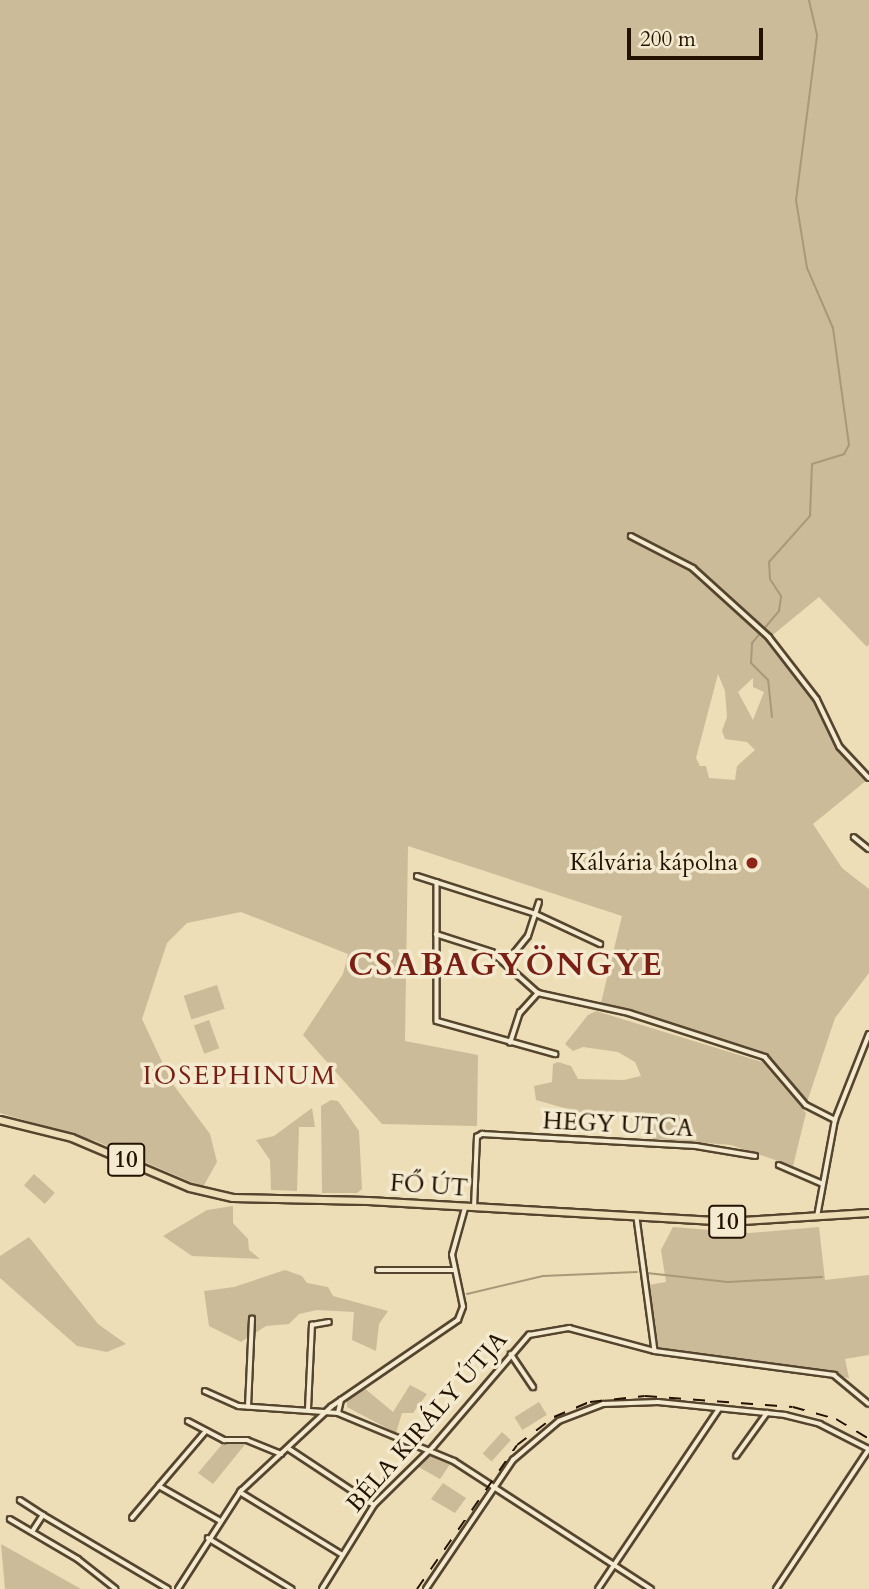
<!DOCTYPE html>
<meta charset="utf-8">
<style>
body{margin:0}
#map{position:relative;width:869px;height:1589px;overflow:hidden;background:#eddeb7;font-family:Cardo,serif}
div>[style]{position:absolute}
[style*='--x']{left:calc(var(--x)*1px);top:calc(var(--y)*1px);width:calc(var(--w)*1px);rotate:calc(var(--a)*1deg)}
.green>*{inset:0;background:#cbbb98;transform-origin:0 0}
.stream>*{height:2px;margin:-1px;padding:0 1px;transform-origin:1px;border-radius:1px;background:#a89979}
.roads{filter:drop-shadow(2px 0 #56452e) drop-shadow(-2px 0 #56452e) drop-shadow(0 2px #56452e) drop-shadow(0 -2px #56452e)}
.minor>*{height:3.5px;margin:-1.75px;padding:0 1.75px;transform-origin:1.75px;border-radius:1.75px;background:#f3ead0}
.primary>*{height:6px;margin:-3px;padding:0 3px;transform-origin:3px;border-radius:3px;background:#eddeb7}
.rail>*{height:2px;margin-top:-1px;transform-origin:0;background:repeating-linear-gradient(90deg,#231200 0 12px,transparent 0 24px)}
.dots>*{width:19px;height:19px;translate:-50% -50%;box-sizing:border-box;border:4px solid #f3ead0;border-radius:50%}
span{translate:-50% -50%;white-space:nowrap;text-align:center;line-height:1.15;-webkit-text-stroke:7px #f3ead0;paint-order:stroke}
.shield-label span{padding:2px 5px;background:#f3ead0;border:2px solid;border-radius:5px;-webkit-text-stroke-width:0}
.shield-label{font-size:23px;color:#231200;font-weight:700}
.poi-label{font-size:24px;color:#231200}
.right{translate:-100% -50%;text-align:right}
.street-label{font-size:24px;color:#231200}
.neighbourhood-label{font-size:26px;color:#7a1f14;letter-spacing:2px}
.district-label{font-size:32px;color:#7a1f14;font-weight:700;letter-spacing:2px}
.scale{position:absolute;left:627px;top:28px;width:136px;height:32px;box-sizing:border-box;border:4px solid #231200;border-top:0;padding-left:9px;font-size:21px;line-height:24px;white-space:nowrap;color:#231200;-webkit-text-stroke:5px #f3ead0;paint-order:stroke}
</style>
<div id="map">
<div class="green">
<div style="clip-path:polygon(evenodd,0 0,869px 0,869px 644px,867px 647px,819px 597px,769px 638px,808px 689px,845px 755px,867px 780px,813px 824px,842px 868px,869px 889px,869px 973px,835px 1018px,806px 1105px,765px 1057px,600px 1007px,622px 916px,408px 846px,405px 1041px,478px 1055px,477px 1126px,382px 1124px,303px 1035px,343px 974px,348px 954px,241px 912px,187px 923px,167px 943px,142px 1019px,172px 1083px,210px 1134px,217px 1162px,203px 1187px,96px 1141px,0 1113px,0 0,718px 674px,725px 691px,727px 717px,722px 731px,725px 739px,747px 742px,755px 750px,737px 766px,735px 780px,709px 778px,706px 766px,700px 766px,696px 758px,718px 674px,0 0,753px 678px,753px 687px,764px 692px,753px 720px,738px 692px,753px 678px)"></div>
<div style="left:217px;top:985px;width:25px;height:35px;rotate:72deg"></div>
<div style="clip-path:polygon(596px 1011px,762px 1062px,806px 1113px,793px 1166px,731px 1145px,653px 1139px,653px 1122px,582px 1113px,536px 1100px,534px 1086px,552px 1082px,553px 1064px,558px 1062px,571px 1066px,578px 1079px,624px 1080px,641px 1076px,635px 1062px,618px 1052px,583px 1047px,573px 1051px,565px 1044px,588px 1015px)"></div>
<div style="left:209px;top:1020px;width:30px;height:16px;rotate:70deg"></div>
<div style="clip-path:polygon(331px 1100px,338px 1101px,359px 1131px,362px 1189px,357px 1193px,322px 1193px,321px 1106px)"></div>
<div style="clip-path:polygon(312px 1108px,315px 1127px,299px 1127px,297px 1191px,271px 1190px,270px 1160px,256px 1140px,274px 1136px)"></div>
<div style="left:34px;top:1174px;width:28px;height:15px;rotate:42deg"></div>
<div style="clip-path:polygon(233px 1206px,233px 1223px,248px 1239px,249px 1250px,260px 1259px,192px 1256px,163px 1236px,207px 1210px)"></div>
<div style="clip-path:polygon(673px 1227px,749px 1233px,819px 1227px,825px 1280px,869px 1275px,869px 1355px,845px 1359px,849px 1378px,658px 1347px,648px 1285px,666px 1282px,661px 1250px)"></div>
<div style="clip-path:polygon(29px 1237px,98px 1324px,126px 1344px,107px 1352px,77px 1346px,0 1278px,0 1256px)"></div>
<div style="clip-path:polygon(285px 1270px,302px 1276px,307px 1283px,328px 1287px,333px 1296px,388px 1311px,379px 1324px,376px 1351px,352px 1340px,354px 1312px,317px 1310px,299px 1314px,289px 1324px,266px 1326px,241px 1342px,209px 1326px,204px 1291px,234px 1287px)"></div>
<div style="clip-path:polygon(410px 1385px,427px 1394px,413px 1413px,402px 1413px,396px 1433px,347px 1407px,347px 1398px,363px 1387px,393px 1412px)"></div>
<div style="left:539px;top:1402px;width:15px;height:29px;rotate:58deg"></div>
<div style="left:502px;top:1432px;width:12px;height:29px;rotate:42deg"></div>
<div style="clip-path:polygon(224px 1442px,247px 1442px,213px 1484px,198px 1473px)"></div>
<div style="clip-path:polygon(427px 1453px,450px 1464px,440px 1479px,415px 1465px)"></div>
<div style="clip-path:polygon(443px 1483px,466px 1498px,455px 1513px,431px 1499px)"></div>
<div style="clip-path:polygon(1px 1544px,81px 1589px,5px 1589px)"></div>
</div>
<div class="stream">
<div style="--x:772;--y:717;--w:37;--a:-96"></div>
<div style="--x:768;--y:680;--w:24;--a:-135"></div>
<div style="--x:751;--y:663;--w:20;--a:-87"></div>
<div style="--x:752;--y:643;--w:42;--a:-49.8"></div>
<div style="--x:779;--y:611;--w:15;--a:-82"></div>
<div style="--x:781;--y:596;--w:20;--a:-123"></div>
<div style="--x:770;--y:579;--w:17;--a:-93"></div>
<div style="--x:769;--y:562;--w:62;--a:-48.3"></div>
<div style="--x:810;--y:516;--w:52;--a:-87.8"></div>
<div style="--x:812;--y:464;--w:34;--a:-17"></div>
<div style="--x:844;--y:454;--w:10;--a:-61"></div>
<div style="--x:849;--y:445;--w:118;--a:-97.8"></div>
<div style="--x:833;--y:328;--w:65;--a:-113.4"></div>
<div style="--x:807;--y:268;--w:69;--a:-99.2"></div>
<div style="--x:796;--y:200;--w:166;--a:-82.7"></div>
<div style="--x:817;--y:35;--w:36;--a:-103"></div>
<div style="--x:647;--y:1273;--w:81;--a:6.3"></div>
<div style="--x:728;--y:1282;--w:94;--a:-3"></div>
<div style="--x:467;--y:1294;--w:78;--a:-13.3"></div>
<div style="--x:543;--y:1276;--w:94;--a:-2.4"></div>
</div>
<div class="roads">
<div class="minor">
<div style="--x:631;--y:536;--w:70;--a:27.3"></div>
<div style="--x:693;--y:568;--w:103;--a:42.2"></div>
<div style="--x:769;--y:637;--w:78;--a:52.3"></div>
<div style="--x:817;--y:699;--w:53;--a:64.4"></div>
<div style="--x:840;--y:747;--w:42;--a:46.9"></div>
<div style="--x:854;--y:837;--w:19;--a:39"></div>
<div style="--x:417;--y:876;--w:125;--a:17.7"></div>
<div style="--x:536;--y:914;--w:71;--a:25.1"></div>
<div style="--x:437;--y:882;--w:139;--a:90"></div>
<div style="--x:437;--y:1021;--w:123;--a:15.6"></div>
<div style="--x:436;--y:934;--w:59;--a:17.8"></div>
<div style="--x:492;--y:952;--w:62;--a:41.7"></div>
<div style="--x:538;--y:993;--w:93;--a:12.4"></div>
<div style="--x:629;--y:1013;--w:143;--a:17.9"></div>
<div style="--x:765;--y:1057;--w:63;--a:49.5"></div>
<div style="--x:806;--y:1105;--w:33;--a:27"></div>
<div style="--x:507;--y:962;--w:33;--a:-51"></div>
<div style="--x:528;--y:936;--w:35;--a:-72"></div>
<div style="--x:510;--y:1043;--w:32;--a:-72"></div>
<div style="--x:520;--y:1013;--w:27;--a:-48"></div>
<div style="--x:779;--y:1165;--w:46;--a:23.2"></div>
<div style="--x:474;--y:1208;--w:71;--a:-87.6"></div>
<div style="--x:477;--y:1137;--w:6;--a:-31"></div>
<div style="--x:482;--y:1134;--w:214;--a:3.2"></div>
<div style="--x:696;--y:1146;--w:60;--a:9.6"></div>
<div style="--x:817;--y:1217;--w:99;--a:-79.5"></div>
<div style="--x:835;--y:1120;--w:92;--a:-68.4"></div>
<div style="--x:637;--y:1218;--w:134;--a:82.3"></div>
<div style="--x:378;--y:1270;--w:76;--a:0"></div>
<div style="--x:511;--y:1354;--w:40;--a:56"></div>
<div style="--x:205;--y:1391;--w:37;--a:24"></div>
<div style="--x:239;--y:1406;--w:99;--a:4"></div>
<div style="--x:338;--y:1413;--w:126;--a:22.5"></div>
<div style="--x:454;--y:1461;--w:235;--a:33"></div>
<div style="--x:248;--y:1407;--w:88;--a:-87.4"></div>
<div style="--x:308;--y:1409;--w:84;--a:-87.3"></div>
<div style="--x:312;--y:1325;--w:17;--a:-10"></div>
<div style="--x:338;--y:1413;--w:13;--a:-77"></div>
<div style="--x:188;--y:1421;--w:41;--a:27.8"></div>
<div style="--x:224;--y:1440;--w:23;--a:0"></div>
<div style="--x:247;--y:1440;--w:37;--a:22"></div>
<div style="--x:288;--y:1448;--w:103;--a:33.5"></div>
<div style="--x:736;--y:1456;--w:53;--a:-54.2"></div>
<div style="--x:159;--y:1486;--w:72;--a:-49.5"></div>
<div style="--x:240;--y:1492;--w:119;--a:31.5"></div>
<div style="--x:20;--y:1500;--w:27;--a:33"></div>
<div style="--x:132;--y:1518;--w:42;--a:-49.8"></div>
<div style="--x:159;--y:1486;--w:69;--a:29.5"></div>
<div style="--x:10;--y:1519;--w:79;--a:30.5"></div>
<div style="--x:78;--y:1559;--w:48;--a:38.3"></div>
<div style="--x:32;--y:1532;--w:20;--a:-57"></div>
<div style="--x:43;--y:1515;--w:145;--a:30.6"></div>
<div style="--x:208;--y:1538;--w:98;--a:31.3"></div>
<div style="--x:178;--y:1589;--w:117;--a:-57.3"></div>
<div style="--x:241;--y:1491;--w:123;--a:-43"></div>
<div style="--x:331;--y:1407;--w:154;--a:-34.4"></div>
<div style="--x:458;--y:1320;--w:14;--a:-69"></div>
<div style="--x:463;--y:1307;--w:53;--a:-101.9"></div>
<div style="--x:452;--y:1255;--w:49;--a:-74.5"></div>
<div style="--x:322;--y:1589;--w:99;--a:-58.2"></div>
<div style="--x:374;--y:1505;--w:83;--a:-44.5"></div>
<div style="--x:433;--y:1447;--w:148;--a:-49.4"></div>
<div style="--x:529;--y:1335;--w:41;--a:-9.9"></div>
<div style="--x:569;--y:1328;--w:89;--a:15"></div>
<div style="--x:655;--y:1351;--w:181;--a:7.6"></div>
<div style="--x:834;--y:1375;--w:45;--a:39.6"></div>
<div style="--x:426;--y:1589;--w:156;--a:-56"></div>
<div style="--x:513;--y:1460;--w:60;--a:-40.3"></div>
<div style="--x:559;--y:1421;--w:47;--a:-21.1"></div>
<div style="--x:603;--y:1404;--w:55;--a:-2.1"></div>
<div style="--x:658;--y:1402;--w:128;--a:5.8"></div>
<div style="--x:785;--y:1415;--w:36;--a:14"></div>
<div style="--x:820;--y:1424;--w:55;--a:27"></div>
<div style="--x:598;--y:1589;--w:217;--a:-56.1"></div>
<div style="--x:776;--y:1589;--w:168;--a:-56.4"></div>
</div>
<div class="primary">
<div style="--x:0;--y:1120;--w:74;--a:14"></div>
<div style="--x:72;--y:1138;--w:128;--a:23"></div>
<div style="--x:190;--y:1188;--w:44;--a:13.1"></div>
<div style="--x:233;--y:1198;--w:135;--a:1.3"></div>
<div style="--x:368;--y:1201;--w:361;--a:3.3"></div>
<div style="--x:728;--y:1222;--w:141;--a:-3.7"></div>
</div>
</div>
<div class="rail">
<div style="--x:417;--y:1589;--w:175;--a:-55.2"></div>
<div style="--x:517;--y:1445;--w:46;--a:-37.1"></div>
<div style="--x:554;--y:1417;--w:39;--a:-23"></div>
<div style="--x:590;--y:1402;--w:55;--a:-6.2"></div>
<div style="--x:645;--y:1396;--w:148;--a:4.3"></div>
<div style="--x:793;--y:1407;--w:45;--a:15.6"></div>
<div style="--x:836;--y:1419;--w:39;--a:31"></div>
</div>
<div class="dots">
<div style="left:752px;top:863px;background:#8f2418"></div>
</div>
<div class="shield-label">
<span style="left:126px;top:1160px">10</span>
<span style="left:727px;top:1222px">10</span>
</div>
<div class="poi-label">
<span class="right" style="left:738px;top:863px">Kálvária kápolna</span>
</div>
<div class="street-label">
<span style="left:618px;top:1125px;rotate:3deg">HEGY UTCA</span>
<span style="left:429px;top:1186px;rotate:4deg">FŐ ÚT</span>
<span style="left:427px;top:1422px;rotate:-49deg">BÉLA KIRÁLY ÚTJA</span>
</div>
<div class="neighbourhood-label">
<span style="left:240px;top:1076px">IOSEPHINUM</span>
</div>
<div class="district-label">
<span style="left:506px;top:965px">CSABAGYÖNGYE</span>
</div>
<div class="scale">200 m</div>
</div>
